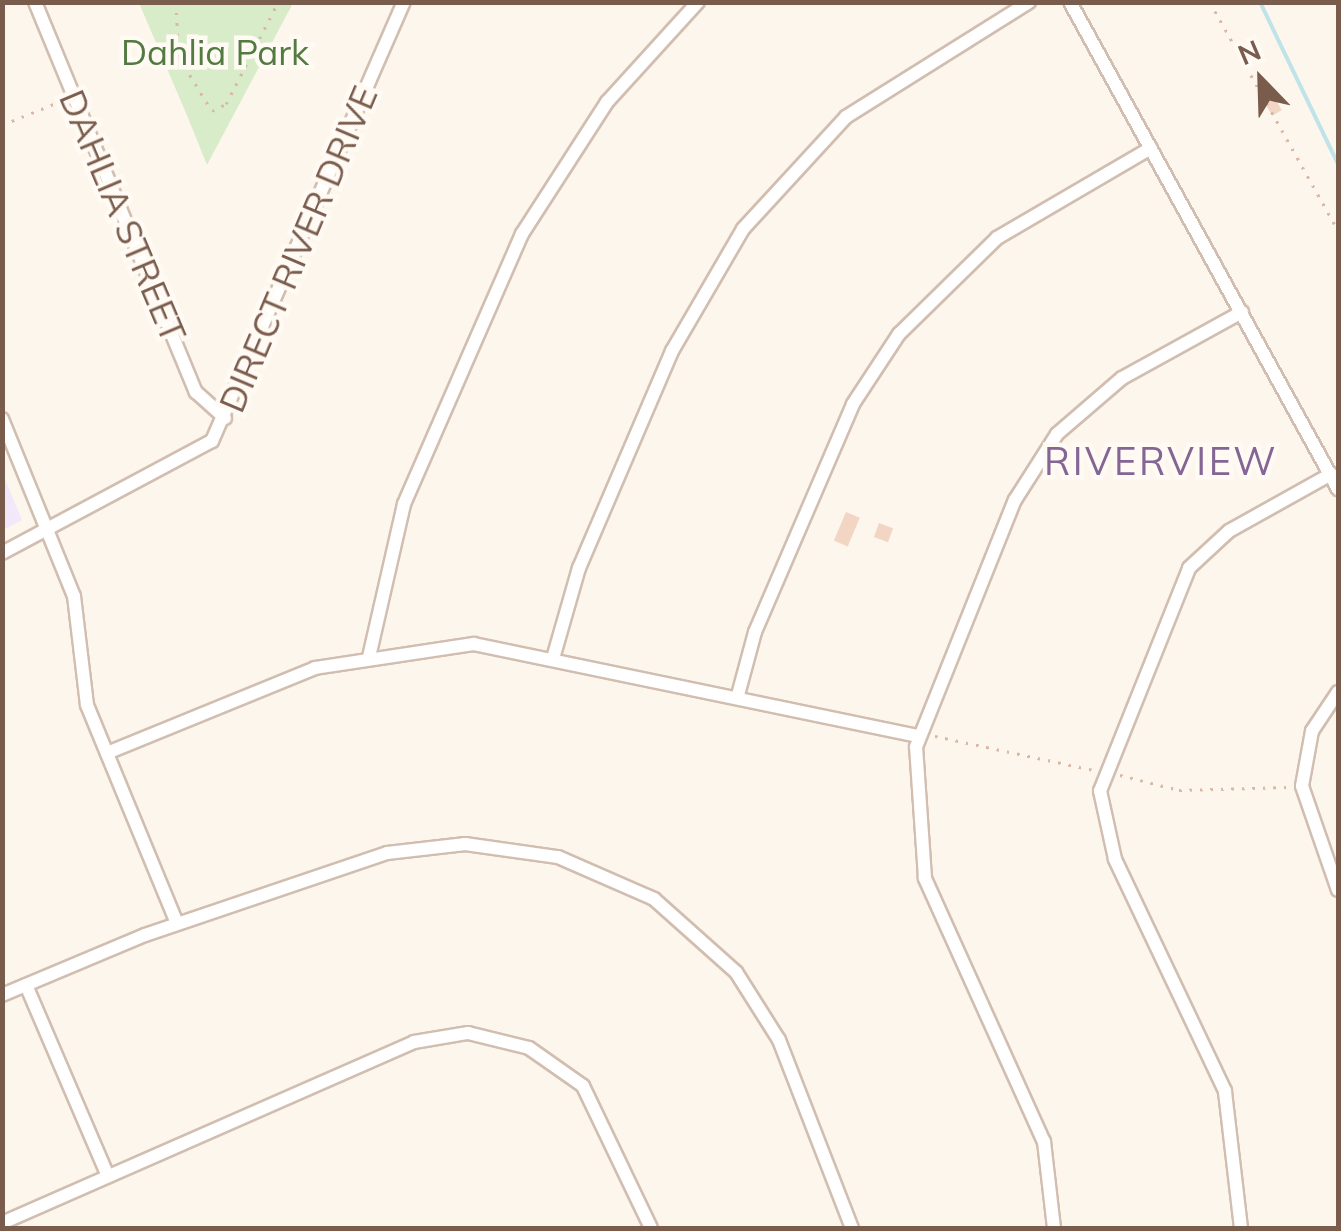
<!DOCTYPE html>
<style>
body{margin:0}
#map{position:relative;width:1341px;height:1231px;overflow:hidden;background:#fdf6ec;font-family:Mulish,sans-serif}
div>[style]{position:absolute}
[style*='--x']{left:calc(var(--x)*1px);top:calc(var(--y)*1px);width:calc(var(--w)*1px);rotate:calc(var(--a)*1deg)}
.education>*{inset:0;background:#f3e8fa}
.green>*{inset:0;background:#d8ecc9}
.stream>*{height:4px;margin:-2px;padding:0 2px;transform-origin:2px;border-radius:2px;background:#bfe3e8}
.building>*{inset:0;background:#f3d5c3;transform-origin:0 0}
.path>*{height:2.5px;margin-top:-1.25px;transform-origin:0;background:repeating-linear-gradient(90deg,#d9b8a5 0 2.5px,transparent 0 10.5px)}
.roads{filter:drop-shadow(2px 0 #d1beb0) drop-shadow(-2px 0 #d1beb0) drop-shadow(0 2px #d1beb0) drop-shadow(0 -2px #d1beb0)}
.minor>*{height:12px;margin:-6px;padding:0 6px;transform-origin:6px;border-radius:6px;background:#fff}
span{translate:-50% -50%;white-space:nowrap;text-align:center;line-height:1.15;-webkit-text-stroke:9px #fffaf3;paint-order:stroke}
.park-label{font-size:35px;color:#537a41}
.street-label{font-size:35px;color:#7a5c4d}
.neighbourhood-label{font-size:38px;color:#846695;letter-spacing:2.5px}
.frame{position:absolute;inset:0;border:5px solid #7a5c4d;pointer-events:none}
.north{position:absolute;left:1211px;top:30px;width:100px;height:100px;-webkit-text-stroke:8px #fffaf3;paint-order:stroke;rotate:337deg;font-size:28px;font-weight:700;line-height:40px;text-align:center;color:#7a5c4d}
.north::after{content:'';display:block;margin:auto;width:35px;height:45px;background:#7a5c4d;clip-path:polygon(50% 0,100% 100%,50% 72%,0 100%)}
</style>
<div id="map">
<div class="education">
<div style="clip-path:polygon(2px 472px,22px 520px,3px 530px,2px 530px)"></div>
</div>
<div class="green">
<div style="clip-path:polygon(139px 3px,293px 3px,207px 165px,186px 113px)"></div>
</div>
<div class="stream">
<div style="--x:1260;--y:2;--w:180;--a:64.3"></div>
</div>
<div class="building">
<div style="left:1271px;top:92px;width:21px;height:11px;rotate:59deg"></div>
<div style="left:846px;top:512px;width:15px;height:31px;rotate:23deg"></div>
<div style="left:879px;top:523px;width:15px;height:15px;rotate:20deg"></div>
</div>
<div class="path">
<div style="--x:176;--y:2;--w:55;--a:86.9"></div>
<div style="--x:179;--y:57;--w:63;--a:58.6"></div>
<div style="--x:212;--y:111;--w:16;--a:-27"></div>
<div style="--x:226;--y:104;--w:114;--a:-63"></div>
<div style="--x:1210;--y:2;--w:261;--a:60.7"></div>
<div style="--x:2;--y:125;--w:64;--a:-22.1"></div>
<div style="--x:935;--y:736;--w:162;--a:12.1"></div>
<div style="--x:1120;--y:775;--w:61;--a:14.3"></div>
<div style="--x:1179;--y:790;--w:111;--a:-1.5"></div>
</div>
<div class="roads">
<div class="minor">
<div style="--x:35;--y:2;--w:422;--a:67.6"></div>
<div style="--x:196;--y:392;--w:39;--a:42"></div>
<div style="--x:1070;--y:2;--w:556;--a:61.18"></div>
<div style="--x:2;--y:419;--w:191;--a:67.9"></div>
<div style="--x:74;--y:596;--w:110;--a:83.2"></div>
<div style="--x:87;--y:705;--w:236;--a:67.6"></div>
<div style="--x:2;--y:553;--w:238;--a:-28.1"></div>
<div style="--x:212;--y:441;--w:479;--a:-66.4"></div>
<div style="--x:554;--y:655;--w:91;--a:-74"></div>
<div style="--x:579;--y:568;--w:236;--a:-66.8"></div>
<div style="--x:672;--y:351;--w:141;--a:-59.8"></div>
<div style="--x:743;--y:229;--w:152;--a:-47.4"></div>
<div style="--x:846;--y:117;--w:216;--a:-32.1"></div>
<div style="--x:369;--y:657;--w:157;--a:-77.1"></div>
<div style="--x:404;--y:504;--w:295;--a:-66.4"></div>
<div style="--x:522;--y:234;--w:157;--a:-57.2"></div>
<div style="--x:607;--y:102;--w:135;--a:-47.7"></div>
<div style="--x:1338;--y:692;--w:47;--a:123.7"></div>
<div style="--x:1312;--y:731;--w:56;--a:100.3"></div>
<div style="--x:1302;--y:786;--w:110;--a:70.9"></div>
<div style="--x:738;--y:695;--w:65;--a:-74.9"></div>
<div style="--x:755;--y:632;--w:248;--a:-66.7"></div>
<div style="--x:853;--y:404;--w:84;--a:-56.7"></div>
<div style="--x:899;--y:334;--w:137;--a:-44.4"></div>
<div style="--x:997;--y:238;--w:178;--a:-30.3"></div>
<div style="--x:107;--y:753;--w:225;--a:-22.2"></div>
<div style="--x:315;--y:668;--w:161;--a:-8.6"></div>
<div style="--x:474;--y:644;--w:454;--a:11.7"></div>
<div style="--x:26;--y:985;--w:208;--a:66.8"></div>
<div style="--x:2;--y:995;--w:155;--a:-22.8"></div>
<div style="--x:145;--y:935;--w:256;--a:-18.7"></div>
<div style="--x:387;--y:853;--w:79;--a:-6.6"></div>
<div style="--x:465;--y:844;--w:94;--a:8"></div>
<div style="--x:558;--y:857;--w:105;--a:23.6"></div>
<div style="--x:654;--y:899;--w:110;--a:41.7"></div>
<div style="--x:736;--y:972;--w:80;--a:57.7"></div>
<div style="--x:779;--y:1040;--w:202;--a:68.8"></div>
<div style="--x:2;--y:1223;--w:450;--a:-23.7"></div>
<div style="--x:414;--y:1042;--w:55;--a:-9.5"></div>
<div style="--x:468;--y:1033;--w:63;--a:13.8"></div>
<div style="--x:529;--y:1048;--w:66;--a:35.1"></div>
<div style="--x:583;--y:1086;--w:157;--a:64.4"></div>
<div style="--x:1054;--y:1228;--w:87;--a:-96.6"></div>
<div style="--x:1044;--y:1142;--w:290;--a:-114.3"></div>
<div style="--x:925;--y:878;--w:131;--a:-93.9"></div>
<div style="--x:916;--y:747;--w:266;--a:-68.2"></div>
<div style="--x:1015;--y:500;--w:78;--a:-57.5"></div>
<div style="--x:1057;--y:434;--w:86;--a:-40.7"></div>
<div style="--x:1122;--y:378;--w:137;--a:-28.8"></div>
<div style="--x:1241;--y:1228;--w:138;--a:-96.7"></div>
<div style="--x:1225;--y:1091;--w:257;--a:-115.4"></div>
<div style="--x:1115;--y:859;--w:70;--a:-102.4"></div>
<div style="--x:1100;--y:791;--w:240;--a:-68.2"></div>
<div style="--x:1189;--y:568;--w:54;--a:-42.8"></div>
<div style="--x:1229;--y:531;--w:117;--a:-29.2"></div>
</div>
</div>
<div class="park-label">
<span style="left:215px;top:52px">Dahlia Park</span>
</div>
<div class="street-label">
<span style="left:123px;top:216px;rotate:67deg">DAHLIA STREET</span>
<span style="left:298px;top:249px;rotate:-67deg">DIRECT RIVER DRIVE</span>
</div>
<div class="neighbourhood-label">
<span style="left:1161px;top:462px">RIVERVIEW</span>
</div>
<div class="frame"></div>
<div class="north">N</div>
</div>
